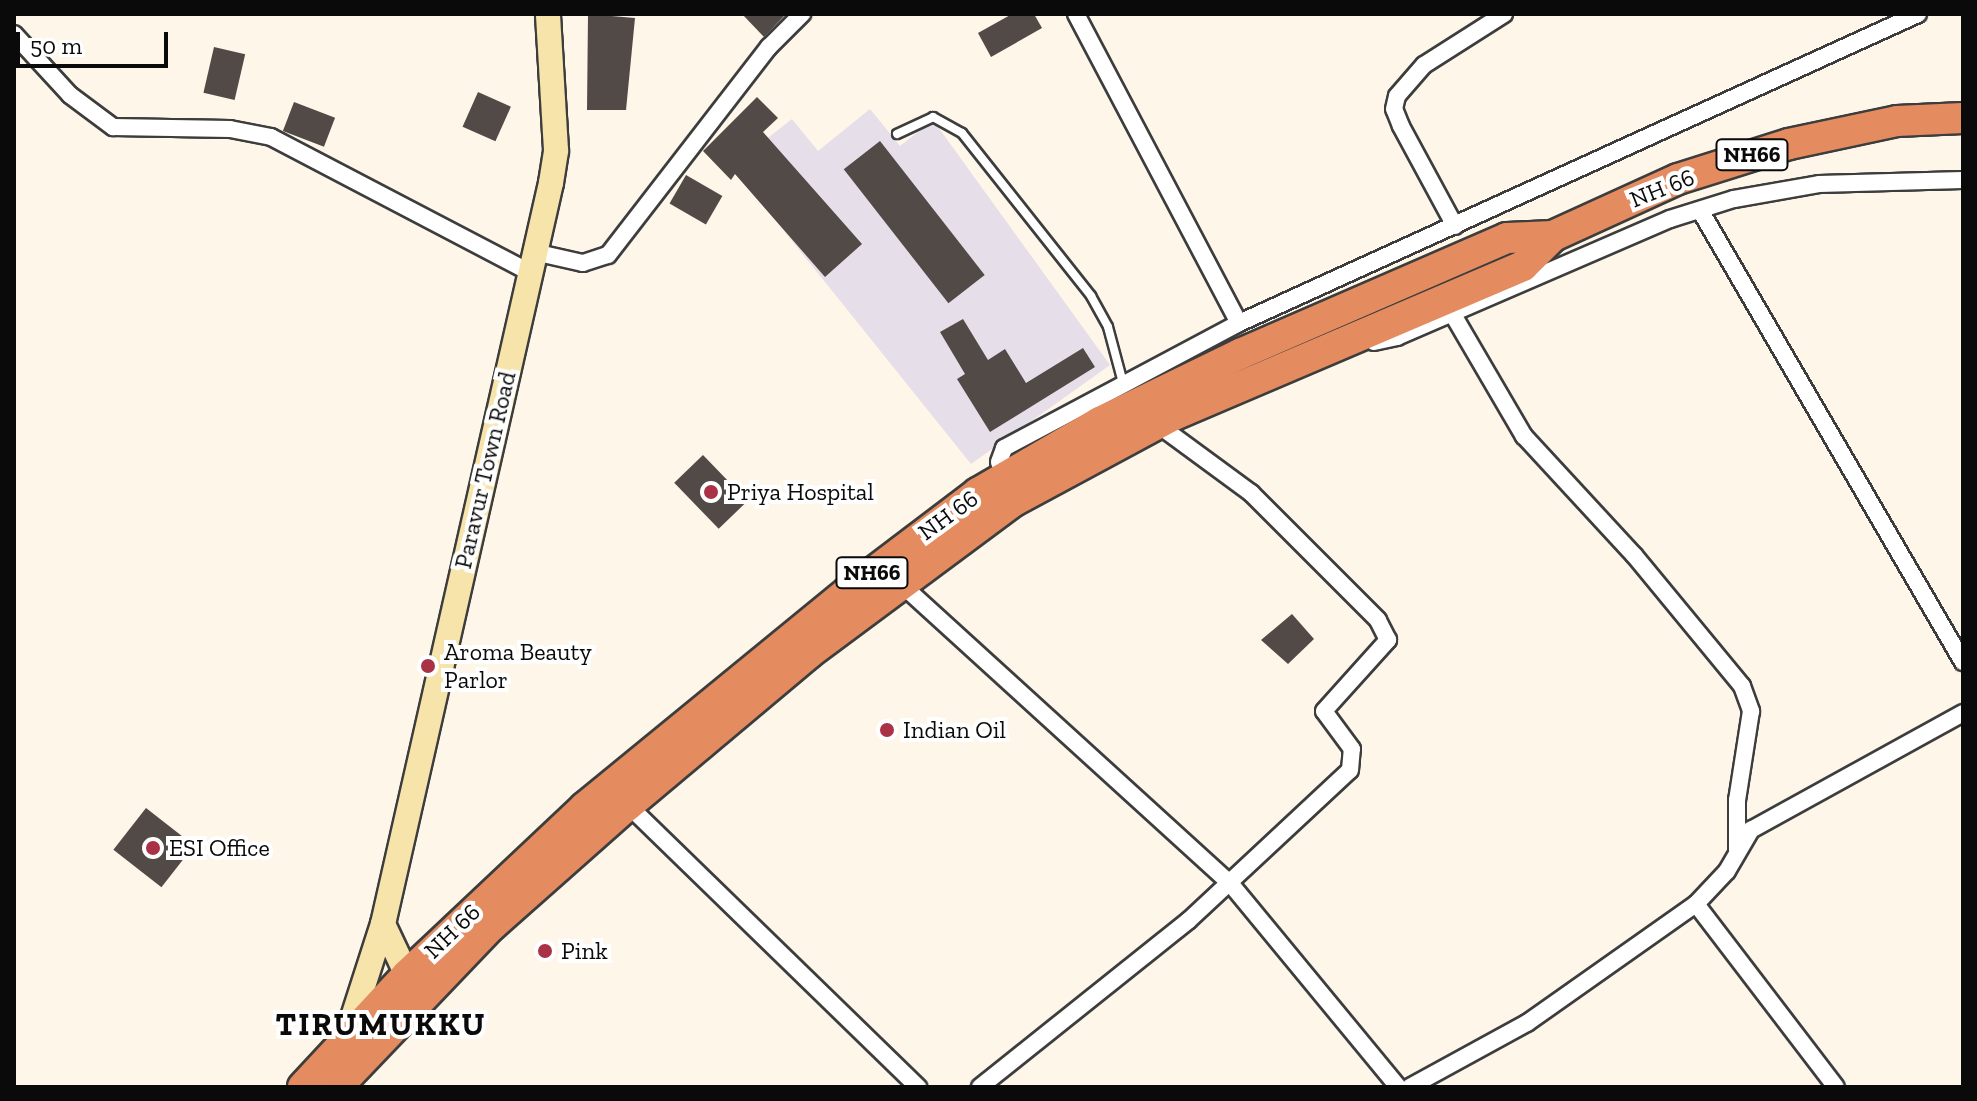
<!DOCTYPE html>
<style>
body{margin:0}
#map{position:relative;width:1977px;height:1101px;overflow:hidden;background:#fdf6e9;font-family:"Zilla Slab",serif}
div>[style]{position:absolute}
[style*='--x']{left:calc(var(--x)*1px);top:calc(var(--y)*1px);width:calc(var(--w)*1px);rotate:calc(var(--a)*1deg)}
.industrial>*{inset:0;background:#e6dee8}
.building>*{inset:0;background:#514a47;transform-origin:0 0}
.roads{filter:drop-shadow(2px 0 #3d3d3d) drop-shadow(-2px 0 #3d3d3d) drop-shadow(0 2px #3d3d3d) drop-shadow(0 -2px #3d3d3d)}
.lane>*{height:8px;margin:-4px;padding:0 4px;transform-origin:4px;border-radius:4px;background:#fff}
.street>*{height:16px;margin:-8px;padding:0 8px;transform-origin:8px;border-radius:8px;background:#fff}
.secondary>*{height:24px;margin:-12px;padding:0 12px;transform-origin:12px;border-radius:12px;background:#f6e4ab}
.highway>*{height:30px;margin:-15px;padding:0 15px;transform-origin:15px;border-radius:15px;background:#e48c60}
.dots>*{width:22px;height:22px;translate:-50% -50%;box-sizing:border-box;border:4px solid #fff;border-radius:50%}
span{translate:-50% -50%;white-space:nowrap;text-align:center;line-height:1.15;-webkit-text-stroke:8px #fff;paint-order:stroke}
.shield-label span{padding:2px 6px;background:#fff;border:2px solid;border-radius:6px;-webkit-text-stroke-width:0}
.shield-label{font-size:22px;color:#0a0a0a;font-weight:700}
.street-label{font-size:24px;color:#0a0a0a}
.poi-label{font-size:24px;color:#0a0a0a}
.left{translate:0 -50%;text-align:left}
.district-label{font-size:32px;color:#0a0a0a;font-weight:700;letter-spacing:2px}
.frame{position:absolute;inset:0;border:16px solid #0a0a0a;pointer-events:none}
.scale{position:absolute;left:16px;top:32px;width:152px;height:36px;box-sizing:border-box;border:4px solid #0a0a0a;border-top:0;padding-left:10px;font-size:24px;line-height:28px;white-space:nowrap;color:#0a0a0a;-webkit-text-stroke:6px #fff;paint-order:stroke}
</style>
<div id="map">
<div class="industrial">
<div style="clip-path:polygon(870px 109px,900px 146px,933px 120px,1110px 365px,971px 464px,732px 166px,792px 119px,818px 151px)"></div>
</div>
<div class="building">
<div style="clip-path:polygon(588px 14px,635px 18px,626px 110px,587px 110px)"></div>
<div style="clip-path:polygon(742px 14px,786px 14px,764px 37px)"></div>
<div style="clip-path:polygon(1012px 14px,1034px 14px,1042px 28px,991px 57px,978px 33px)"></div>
<div style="left:214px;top:47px;width:32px;height:47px;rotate:13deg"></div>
<div style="left:478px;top:92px;width:36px;height:38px;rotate:24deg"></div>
<div style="clip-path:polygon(757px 97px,778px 118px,763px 132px,862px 244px,825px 277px,735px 174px,731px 180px,703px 151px)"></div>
<div style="left:294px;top:102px;width:44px;height:31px;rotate:21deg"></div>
<div style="left:880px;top:141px;width:170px;height:46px;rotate:52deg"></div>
<div style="left:686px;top:175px;width:42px;height:33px;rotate:30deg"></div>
<div style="clip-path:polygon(963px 319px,988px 360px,1005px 349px,1026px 383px,1083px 348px,1095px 367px,990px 432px,957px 379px,965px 374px,940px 332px)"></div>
<div style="left:703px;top:455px;width:64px;height:40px;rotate:46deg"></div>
<div style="clip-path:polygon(1292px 614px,1314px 639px,1288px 664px,1261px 640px)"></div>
<div style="left:146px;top:808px;width:61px;height:53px;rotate:38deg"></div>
</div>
<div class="roads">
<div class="lane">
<div style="--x:897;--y:134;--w:40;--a:-25"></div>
<div style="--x:933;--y:117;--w:33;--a:29"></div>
<div style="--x:962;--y:133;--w:208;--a:51.6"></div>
<div style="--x:1091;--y:296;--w:35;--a:61"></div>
<div style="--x:1108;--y:327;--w:58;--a:75"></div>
</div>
<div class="street">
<div style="--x:1076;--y:14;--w:349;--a:62.2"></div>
<div style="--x:14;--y:34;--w:83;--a:47.4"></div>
<div style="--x:70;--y:95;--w:54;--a:36.7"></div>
<div style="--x:113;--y:127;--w:117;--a:1"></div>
<div style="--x:230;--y:129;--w:42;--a:11"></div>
<div style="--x:271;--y:137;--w:291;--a:27.6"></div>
<div style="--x:1700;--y:210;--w:523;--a:59.81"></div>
<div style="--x:1455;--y:226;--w:114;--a:-118.4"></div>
<div style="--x:1401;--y:126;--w:18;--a:-112"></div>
<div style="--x:1394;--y:109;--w:13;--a:-77"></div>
<div style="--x:1397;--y:96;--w:41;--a:-48.9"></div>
<div style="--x:1424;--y:65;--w:95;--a:-32.5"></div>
<div style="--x:534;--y:252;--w:50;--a:12.7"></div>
<div style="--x:583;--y:263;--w:26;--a:-18"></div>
<div style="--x:608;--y:255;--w:263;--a:-52.3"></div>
<div style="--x:769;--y:47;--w:47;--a:-45"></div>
<div style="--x:1452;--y:313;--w:143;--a:59.7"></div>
<div style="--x:1524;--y:436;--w:162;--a:47.3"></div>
<div style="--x:1634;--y:555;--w:170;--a:50.5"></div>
<div style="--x:1742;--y:686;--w:27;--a:70"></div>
<div style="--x:1751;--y:711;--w:90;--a:98.9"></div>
<div style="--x:1737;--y:800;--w:50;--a:90"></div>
<div style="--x:1374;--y:342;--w:24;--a:-12"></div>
<div style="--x:1397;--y:337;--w:297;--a:-23.4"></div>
<div style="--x:1670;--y:219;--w:67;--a:-17.4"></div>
<div style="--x:1734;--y:199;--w:86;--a:-10"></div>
<div style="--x:1819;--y:184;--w:144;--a:-1.6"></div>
<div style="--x:1005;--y:476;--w:15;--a:-113"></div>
<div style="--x:999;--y:462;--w:15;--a:-70"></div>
<div style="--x:1004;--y:448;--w:266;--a:-28"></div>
<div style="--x:1239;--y:323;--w:746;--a:-24.47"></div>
<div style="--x:900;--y:583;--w:446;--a:42.3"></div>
<div style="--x:1230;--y:883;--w:264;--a:50.5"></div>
<div style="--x:628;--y:805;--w:405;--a:44.2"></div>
<div style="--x:1696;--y:904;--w:230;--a:52.6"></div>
<div style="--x:980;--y:1087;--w:266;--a:-38.6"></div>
<div style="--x:1188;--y:921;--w:221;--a:-43"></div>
<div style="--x:1350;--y:770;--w:21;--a:-85"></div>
<div style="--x:1352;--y:749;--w:47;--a:-126.4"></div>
<div style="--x:1324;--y:711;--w:96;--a:-48"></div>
<div style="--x:1388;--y:640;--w:22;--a:-117"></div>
<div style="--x:1378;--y:620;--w:180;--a:-135"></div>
<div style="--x:1251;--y:493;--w:117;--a:-143.7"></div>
<div style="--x:1410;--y:1087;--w:133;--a:-28.7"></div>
<div style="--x:1527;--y:1023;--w:207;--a:-35.2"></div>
<div style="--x:1696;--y:904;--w:45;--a:-46.8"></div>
<div style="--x:1727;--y:871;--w:48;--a:-59.7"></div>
<div style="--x:1751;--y:830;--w:242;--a:-28.9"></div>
</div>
<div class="secondary">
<div style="--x:383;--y:924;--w:56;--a:64.8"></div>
<div style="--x:347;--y:1036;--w:118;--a:-72.2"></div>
<div style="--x:383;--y:924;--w:760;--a:-77.23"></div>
<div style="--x:551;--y:183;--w:33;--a:-81"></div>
<div style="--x:556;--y:150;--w:136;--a:-93.4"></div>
</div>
<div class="highway">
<div style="--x:303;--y:1087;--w:153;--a:-47.1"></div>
<div style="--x:407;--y:975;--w:245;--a:-43.3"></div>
<div style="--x:585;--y:807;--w:341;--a:-39.3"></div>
<div style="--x:849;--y:591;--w:162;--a:-37.2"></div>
<div style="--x:978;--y:493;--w:141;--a:-30.2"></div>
<div style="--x:1100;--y:422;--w:156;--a:-25.9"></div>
<div style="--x:1240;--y:354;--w:291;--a:-23.5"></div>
<div style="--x:1507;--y:238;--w:46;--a:-2.5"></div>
<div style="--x:337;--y:1087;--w:223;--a:-46.3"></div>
<div style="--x:491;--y:926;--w:183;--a:-41.5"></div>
<div style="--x:628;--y:805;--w:236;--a:-40"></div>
<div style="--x:809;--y:653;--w:255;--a:-36.6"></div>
<div style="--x:1014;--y:501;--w:182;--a:-28.3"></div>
<div style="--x:1174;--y:415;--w:379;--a:-23.1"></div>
<div style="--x:1523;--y:266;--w:42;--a:-45"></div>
<div style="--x:1553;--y:236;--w:137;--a:-24.5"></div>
<div style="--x:1678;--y:179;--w:116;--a:-17.5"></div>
<div style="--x:1789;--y:144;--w:110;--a:-12"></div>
<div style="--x:1897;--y:121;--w:66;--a:-2.6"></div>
</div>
</div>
<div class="dots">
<div style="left:711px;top:492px;background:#a93246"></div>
<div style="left:428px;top:666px;background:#a93246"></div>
<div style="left:887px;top:730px;background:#a93246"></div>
<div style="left:153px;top:848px;background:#a93246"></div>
<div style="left:545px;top:951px;background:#a93246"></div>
</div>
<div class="shield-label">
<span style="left:1752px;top:155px">NH66</span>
<span style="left:872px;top:573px">NH66</span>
</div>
<div class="street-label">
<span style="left:1662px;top:188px;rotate:-22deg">NH 66</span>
<span style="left:485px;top:470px;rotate:-77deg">Paravur Town Road</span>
<span style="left:948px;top:515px;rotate:-36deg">NH 66</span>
<span style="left:452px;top:931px;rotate:-44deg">NH 66</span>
</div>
<div class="poi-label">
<span class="left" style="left:727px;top:492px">Priya Hospital</span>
<span class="left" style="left:444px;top:666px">Aroma Beauty<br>Parlor</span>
<span class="left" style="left:903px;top:730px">Indian Oil</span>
<span class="left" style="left:169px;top:848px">ESI Office</span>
<span class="left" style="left:561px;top:951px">Pink</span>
</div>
<div class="district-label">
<span style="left:381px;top:1024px">TIRUMUKKU</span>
</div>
<div class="frame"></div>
<div class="scale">50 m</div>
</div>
